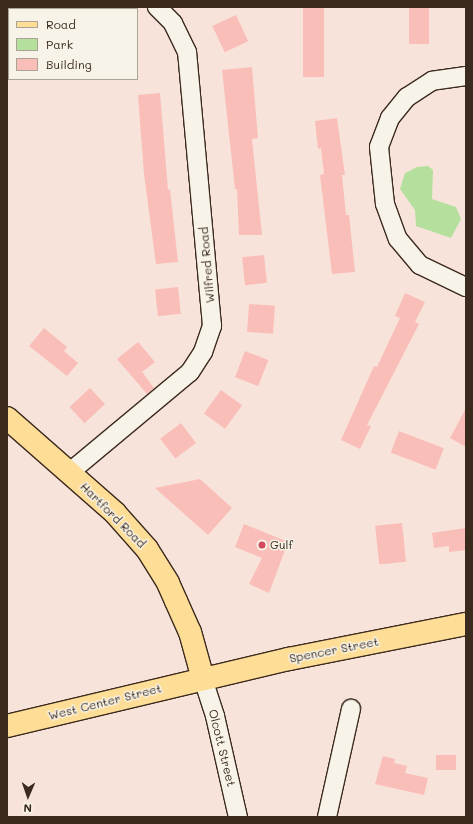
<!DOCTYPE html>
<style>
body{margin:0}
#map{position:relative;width:473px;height:824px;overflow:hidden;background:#f8e3da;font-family:Mali,sans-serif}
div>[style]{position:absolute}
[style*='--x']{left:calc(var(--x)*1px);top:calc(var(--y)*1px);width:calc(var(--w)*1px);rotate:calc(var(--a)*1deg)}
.green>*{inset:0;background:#b5df9c}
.building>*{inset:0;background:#fabeb8;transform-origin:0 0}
.roads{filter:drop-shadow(1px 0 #3b2a1e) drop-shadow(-1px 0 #3b2a1e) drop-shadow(0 1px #3b2a1e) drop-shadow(0 -1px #3b2a1e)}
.minor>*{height:18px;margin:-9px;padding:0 9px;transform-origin:9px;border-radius:9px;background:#f7f3e8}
.major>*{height:22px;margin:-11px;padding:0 11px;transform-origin:11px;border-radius:11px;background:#fedd96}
.dots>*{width:11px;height:11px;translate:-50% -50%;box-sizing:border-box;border:2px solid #f7f3e8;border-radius:50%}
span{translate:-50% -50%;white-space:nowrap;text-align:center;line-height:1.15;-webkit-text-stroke:3px #f7f3e8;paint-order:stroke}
.street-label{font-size:12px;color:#3b2a1e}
.poi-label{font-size:12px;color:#3b2a1e}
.left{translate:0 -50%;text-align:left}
.frame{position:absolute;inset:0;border:8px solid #3b2a1e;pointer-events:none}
.legend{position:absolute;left:8px;top:8px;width:130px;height:72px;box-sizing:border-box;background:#f7f3e8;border:1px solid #aca397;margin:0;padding:5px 7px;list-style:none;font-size:12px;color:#3b2a1e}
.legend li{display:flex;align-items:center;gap:8px;height:20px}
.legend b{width:20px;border:1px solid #aca397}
.north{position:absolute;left:8px;top:776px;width:40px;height:40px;-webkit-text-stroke:3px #f7f3e8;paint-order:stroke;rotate:182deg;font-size:11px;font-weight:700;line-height:16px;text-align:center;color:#3b2a1e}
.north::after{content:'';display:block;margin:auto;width:14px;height:18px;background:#3b2a1e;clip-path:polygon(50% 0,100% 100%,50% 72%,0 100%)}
</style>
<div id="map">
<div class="green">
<div style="clip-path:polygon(428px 166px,433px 170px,432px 199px,456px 207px,461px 219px,451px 238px,416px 226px,415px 210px,400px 189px,405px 173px,417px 167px)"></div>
</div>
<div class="building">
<div style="left:303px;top:7px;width:21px;height:70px"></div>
<div style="left:409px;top:7px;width:20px;height:37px"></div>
<div style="left:236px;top:15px;width:29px;height:26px;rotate:65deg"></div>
<div style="clip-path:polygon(252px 67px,258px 138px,252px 139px,262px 235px,239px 235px,237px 189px,235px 189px,222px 70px)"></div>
<div style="clip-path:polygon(160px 93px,168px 190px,170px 189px,178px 262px,156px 264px,144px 174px,138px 95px)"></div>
<div style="clip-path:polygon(337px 118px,345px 175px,342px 175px,346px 215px,349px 215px,355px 272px,332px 274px,320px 175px,324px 174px,321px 148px,318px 149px,315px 121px)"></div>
<div style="left:264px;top:255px;width:28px;height:22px;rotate:84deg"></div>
<div style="left:178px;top:287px;width:27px;height:23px;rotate:84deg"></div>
<div style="clip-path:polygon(405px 293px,425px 302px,415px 322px,419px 324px,367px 425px,371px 426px,360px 449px,341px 440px,374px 366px,377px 367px,400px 318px,395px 316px)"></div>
<div style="left:249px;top:304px;width:26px;height:28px;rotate:4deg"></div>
<div style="clip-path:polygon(44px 328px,67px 347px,64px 351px,78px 363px,67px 376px,29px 346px)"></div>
<div style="clip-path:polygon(138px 342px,155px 362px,142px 372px,154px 388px,147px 394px,117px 359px)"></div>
<div style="left:245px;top:351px;width:25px;height:28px;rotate:21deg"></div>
<div style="left:90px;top:388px;width:22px;height:28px;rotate:47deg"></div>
<div style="left:221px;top:390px;width:26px;height:29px;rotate:36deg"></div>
<div style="clip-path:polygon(466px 408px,466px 447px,450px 438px)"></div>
<div style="left:181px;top:423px;width:25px;height:26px;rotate:53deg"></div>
<div style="left:399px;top:431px;width:48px;height:23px;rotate:21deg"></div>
<div style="clip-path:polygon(200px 479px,232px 508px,208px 535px,155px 488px)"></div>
<div style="left:402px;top:523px;width:39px;height:27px;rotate:84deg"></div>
<div style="clip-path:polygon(244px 524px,288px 542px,269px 593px,249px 584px,262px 558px,235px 547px)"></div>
<div style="clip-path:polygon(466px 528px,466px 550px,449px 552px,449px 546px,434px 548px,432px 533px)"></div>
<div style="left:436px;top:755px;width:20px;height:15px"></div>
<div style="clip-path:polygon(383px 756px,395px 759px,394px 763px,407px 766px,405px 773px,428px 778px,424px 795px,375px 784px)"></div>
</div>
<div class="roads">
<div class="minor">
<div style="--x:466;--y:76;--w:34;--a:172"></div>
<div style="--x:432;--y:81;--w:30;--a:147"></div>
<div style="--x:407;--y:97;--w:27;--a:129"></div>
<div style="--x:390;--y:118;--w:31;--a:111"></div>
<div style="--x:379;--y:147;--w:57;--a:84"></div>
<div style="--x:385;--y:204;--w:37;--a:70"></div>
<div style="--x:398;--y:239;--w:34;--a:50"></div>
<div style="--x:420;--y:265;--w:51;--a:25.6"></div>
<div style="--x:70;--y:472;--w:156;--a:-39.8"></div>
<div style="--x:190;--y:372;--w:24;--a:-57"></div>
<div style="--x:203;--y:352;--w:28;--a:-71"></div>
<div style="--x:212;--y:326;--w:275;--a:-95.2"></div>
<div style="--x:187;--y:52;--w:32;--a:-116"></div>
<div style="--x:173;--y:23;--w:23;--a:-135"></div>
<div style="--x:203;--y:679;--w:39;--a:72"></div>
<div style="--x:215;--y:716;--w:104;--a:77.2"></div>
<div style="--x:327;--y:817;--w:111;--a:-77.5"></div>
</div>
<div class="major">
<div style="--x:7;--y:418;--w:144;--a:41.3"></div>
<div style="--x:115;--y:513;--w:48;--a:48.4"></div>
<div style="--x:147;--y:549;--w:40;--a:58"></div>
<div style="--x:168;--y:583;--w:20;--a:66"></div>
<div style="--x:176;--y:601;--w:34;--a:66"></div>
<div style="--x:190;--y:632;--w:49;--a:74.5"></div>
<div style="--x:7;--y:726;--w:290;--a:-13.4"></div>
<div style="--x:289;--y:659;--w:180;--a:-11.2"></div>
</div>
</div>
<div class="dots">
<div style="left:262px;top:545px;background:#d1495b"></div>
</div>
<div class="street-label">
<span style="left:207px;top:265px;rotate:-95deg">Wilfred Road</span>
<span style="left:113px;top:515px;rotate:45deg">Hartford Road</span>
<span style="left:334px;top:650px;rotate:-11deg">Spencer Street</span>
<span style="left:105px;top:702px;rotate:-14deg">West Center Street</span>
<span style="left:222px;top:748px;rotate:76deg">Olcott Street</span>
</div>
<div class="poi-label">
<span class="left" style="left:270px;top:545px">Gulf</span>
</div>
<div class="frame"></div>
<ul class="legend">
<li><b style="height:5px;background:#fedd96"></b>Road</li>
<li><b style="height:11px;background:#b5df9c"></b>Park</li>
<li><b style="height:11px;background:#fabeb8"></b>Building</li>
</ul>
<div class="north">N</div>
</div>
